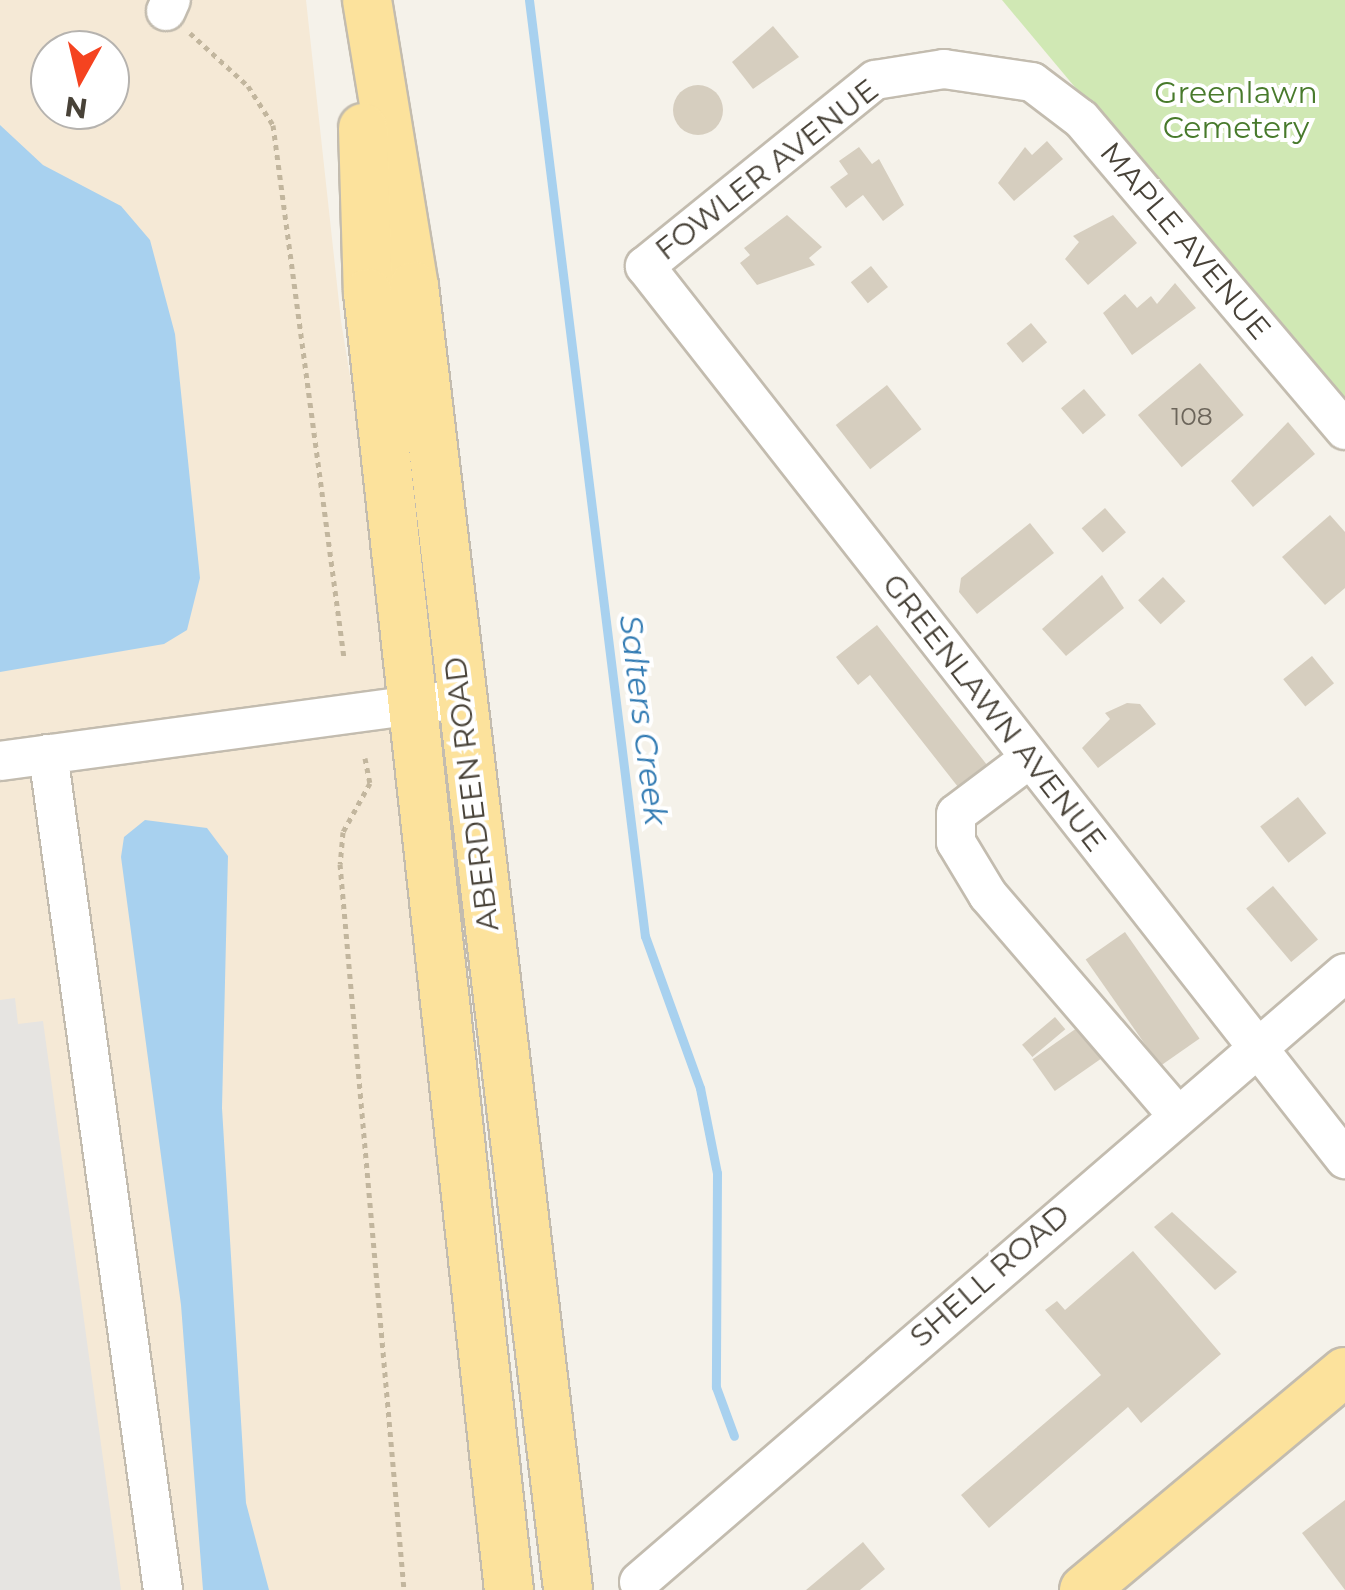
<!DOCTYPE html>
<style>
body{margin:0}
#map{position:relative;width:1345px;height:1590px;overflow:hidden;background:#f5f2ea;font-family:Montserrat,sans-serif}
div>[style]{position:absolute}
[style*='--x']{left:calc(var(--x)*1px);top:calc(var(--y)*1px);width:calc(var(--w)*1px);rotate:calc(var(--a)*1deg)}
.commercial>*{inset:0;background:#f5e9d6}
.green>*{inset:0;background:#d0e8b4}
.parking>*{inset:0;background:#e6e4e1}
.water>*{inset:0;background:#a8d1ef}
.stream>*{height:9px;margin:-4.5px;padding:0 4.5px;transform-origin:4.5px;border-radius:4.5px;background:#a8d1ef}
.building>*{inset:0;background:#d6cebf;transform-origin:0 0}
.round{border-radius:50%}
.path>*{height:5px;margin-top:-2.5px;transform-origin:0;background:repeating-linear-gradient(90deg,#c2b69e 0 5px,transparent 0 10px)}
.roads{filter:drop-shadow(2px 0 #c3bcaf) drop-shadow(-2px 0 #c3bcaf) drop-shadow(0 2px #c3bcaf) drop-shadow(0 -2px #c3bcaf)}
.minor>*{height:38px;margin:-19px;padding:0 19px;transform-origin:19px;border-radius:19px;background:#fff}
.major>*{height:48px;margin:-24px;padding:0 24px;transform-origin:24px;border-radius:24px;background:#fce29c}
span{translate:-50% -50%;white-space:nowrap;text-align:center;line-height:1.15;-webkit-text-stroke:8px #fff;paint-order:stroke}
.number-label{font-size:25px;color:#6c655a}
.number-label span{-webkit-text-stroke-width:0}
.park-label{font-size:30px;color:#487a2c}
.street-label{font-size:30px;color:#484238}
.water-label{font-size:32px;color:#327bb3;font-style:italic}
.north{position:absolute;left:30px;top:30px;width:100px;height:100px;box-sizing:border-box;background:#fff;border:2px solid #b6b3af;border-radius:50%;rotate:188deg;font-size:28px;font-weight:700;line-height:40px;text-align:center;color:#484238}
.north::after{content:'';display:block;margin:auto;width:35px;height:45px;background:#f54320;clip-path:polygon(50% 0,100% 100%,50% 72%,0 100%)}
</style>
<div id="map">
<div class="commercial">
<div style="clip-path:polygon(evenodd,0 0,306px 0,341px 321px,384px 584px,485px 1590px,0 1590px,0 0,50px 50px,110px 50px,110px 110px,50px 110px,50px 50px)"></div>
</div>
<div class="green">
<div style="clip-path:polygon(1002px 0,1345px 0,1345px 410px)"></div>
</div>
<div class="parking">
<div style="clip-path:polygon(15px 998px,18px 1024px,43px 1021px,121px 1590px,0 1590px,0 1000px)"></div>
</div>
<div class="water">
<div style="clip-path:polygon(0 125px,43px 165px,121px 206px,150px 240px,175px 334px,200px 578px,187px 630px,164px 644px,0 672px)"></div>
<div style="clip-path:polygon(145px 820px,207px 828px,228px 856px,222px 1108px,246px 1503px,269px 1590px,203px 1590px,181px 1305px,121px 857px,124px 837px)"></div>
</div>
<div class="stream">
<div style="--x:529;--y:0;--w:943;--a:82.94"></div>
<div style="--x:645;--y:936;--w:162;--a:70.1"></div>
<div style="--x:700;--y:1088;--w:87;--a:78.7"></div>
<div style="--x:717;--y:1173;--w:214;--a:90.3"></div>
<div style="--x:716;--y:1387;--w:52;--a:69.8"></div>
</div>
<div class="building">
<div style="clip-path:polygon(773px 26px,799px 57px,753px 89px,732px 62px)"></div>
<div class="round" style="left:673px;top:85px;width:50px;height:50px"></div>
<div style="clip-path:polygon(1047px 141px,1063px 159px,1014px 201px,998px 183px,1025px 147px,1032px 155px)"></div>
<div style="clip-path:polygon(859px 147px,872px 164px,879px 159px,904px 205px,883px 221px,863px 195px,846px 208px,830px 187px,848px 174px,839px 161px)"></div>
<div style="clip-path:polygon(787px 215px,822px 247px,809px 258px,815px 265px,757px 285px,740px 263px,750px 255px,744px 248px)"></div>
<div style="clip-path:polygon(1113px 215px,1137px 243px,1088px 285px,1065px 259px,1079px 242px,1073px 236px)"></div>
<div style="left:871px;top:266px;width:27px;height:26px;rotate:51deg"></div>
<div style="clip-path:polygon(1175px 283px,1196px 308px,1132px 355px,1103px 313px,1125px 294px,1137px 308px,1151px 296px,1157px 304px)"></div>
<div style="left:1031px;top:323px;width:25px;height:32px;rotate:50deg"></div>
<div style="left:1200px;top:363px;width:68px;height:81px;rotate:50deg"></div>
<div style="left:887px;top:385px;width:56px;height:65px;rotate:52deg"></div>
<div style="left:1084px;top:389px;width:34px;height:30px;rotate:50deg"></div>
<div style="clip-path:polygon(1288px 422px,1315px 454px,1253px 507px,1231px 481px)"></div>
<div style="left:1105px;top:508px;width:32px;height:31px;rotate:49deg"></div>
<div style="clip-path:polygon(1330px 515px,1345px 532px,1345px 588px,1325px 605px,1282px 557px)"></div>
<div style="clip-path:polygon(1030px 523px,1054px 553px,977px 614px,959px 592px,961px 578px)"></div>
<div style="clip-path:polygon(1102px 575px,1124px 608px,1066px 656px,1042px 629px)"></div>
<div style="left:1163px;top:577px;width:33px;height:34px;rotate:47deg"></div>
<div style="clip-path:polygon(877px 625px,991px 770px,962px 792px,870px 675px,858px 685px,836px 657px)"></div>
<div style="left:1312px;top:656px;width:35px;height:37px;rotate:51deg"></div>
<div style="clip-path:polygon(1127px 703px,1140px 704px,1156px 724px,1098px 768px,1082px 748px,1110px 719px,1105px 713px)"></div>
<div style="left:1298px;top:797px;width:46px;height:48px;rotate:52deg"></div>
<div style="left:1273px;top:886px;width:70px;height:35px;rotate:50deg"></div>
<div style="left:1125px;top:932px;width:130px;height:48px;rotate:55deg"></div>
<div style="left:1055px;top:1017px;width:16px;height:43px;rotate:50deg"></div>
<div style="left:1084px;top:1023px;width:39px;height:63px;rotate:55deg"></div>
<div style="clip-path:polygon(1172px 1212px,1237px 1272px,1215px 1290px,1154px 1227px)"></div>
<div style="clip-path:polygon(1133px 1251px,1221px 1354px,1141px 1423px,1128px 1407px,989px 1528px,961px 1495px,1101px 1375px,1045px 1310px,1057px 1301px,1065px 1310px)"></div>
<div style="clip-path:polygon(1345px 1500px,1345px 1590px,1302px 1533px)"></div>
<div style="clip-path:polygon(863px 1542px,885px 1569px,860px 1590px,806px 1590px)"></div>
</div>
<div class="path">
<div style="--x:190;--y:33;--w:79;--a:42.4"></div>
<div style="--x:248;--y:86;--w:46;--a:57.3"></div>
<div style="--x:273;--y:125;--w:538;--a:82.41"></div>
<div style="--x:365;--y:758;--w:25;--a:79"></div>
<div style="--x:370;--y:783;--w:56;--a:118.9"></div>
<div style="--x:343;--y:832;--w:32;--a:95"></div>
<div style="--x:340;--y:864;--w:729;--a:84.96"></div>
</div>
<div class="roads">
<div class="minor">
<div style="--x:166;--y:11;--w:12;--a:-66"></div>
<div style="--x:1345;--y:430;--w:408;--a:-130.3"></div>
<div style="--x:1081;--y:119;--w:61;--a:-142.9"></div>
<div style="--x:1032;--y:82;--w:89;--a:-171.6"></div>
<div style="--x:944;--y:69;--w:70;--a:170.9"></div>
<div style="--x:875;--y:80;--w:296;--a:141"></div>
<div style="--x:645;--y:266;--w:1135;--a:51.91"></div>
<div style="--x:48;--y:754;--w:844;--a:82.17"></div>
<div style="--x:1029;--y:759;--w:91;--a:143"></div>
<div style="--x:956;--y:814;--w:28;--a:90"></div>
<div style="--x:956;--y:842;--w:62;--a:58.9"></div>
<div style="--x:988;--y:895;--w:290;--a:49.3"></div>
<div style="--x:0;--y:761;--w:443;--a:-7.7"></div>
<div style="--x:639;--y:1582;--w:932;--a:-40.78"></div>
</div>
<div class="major">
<div style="--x:367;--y:0;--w:290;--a:80.7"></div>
<div style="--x:414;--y:286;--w:1313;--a:83.26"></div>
<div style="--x:363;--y:128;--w:165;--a:88.3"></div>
<div style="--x:368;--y:293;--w:1305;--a:83.8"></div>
<div style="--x:1084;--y:1590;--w:340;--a:-39.9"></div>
</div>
</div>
<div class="number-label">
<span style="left:1192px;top:416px">108</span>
</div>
<div class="park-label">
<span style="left:1236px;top:110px">Greenlawn<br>Cemetery</span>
</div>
<div class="street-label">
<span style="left:767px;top:170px;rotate:-38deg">FOWLER AVENUE</span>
<span style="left:1185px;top:241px;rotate:50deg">MAPLE AVENUE</span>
<span style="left:994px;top:713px;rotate:52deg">GREENLAWN AVENUE</span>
<span style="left:472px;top:794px;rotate:-97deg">ABERDEEN ROAD</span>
<span style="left:990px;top:1276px;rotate:-41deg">SHELL ROAD</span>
</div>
<div class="water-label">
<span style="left:643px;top:720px;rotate:83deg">Salters Creek</span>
</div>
<div class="north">N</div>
</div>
